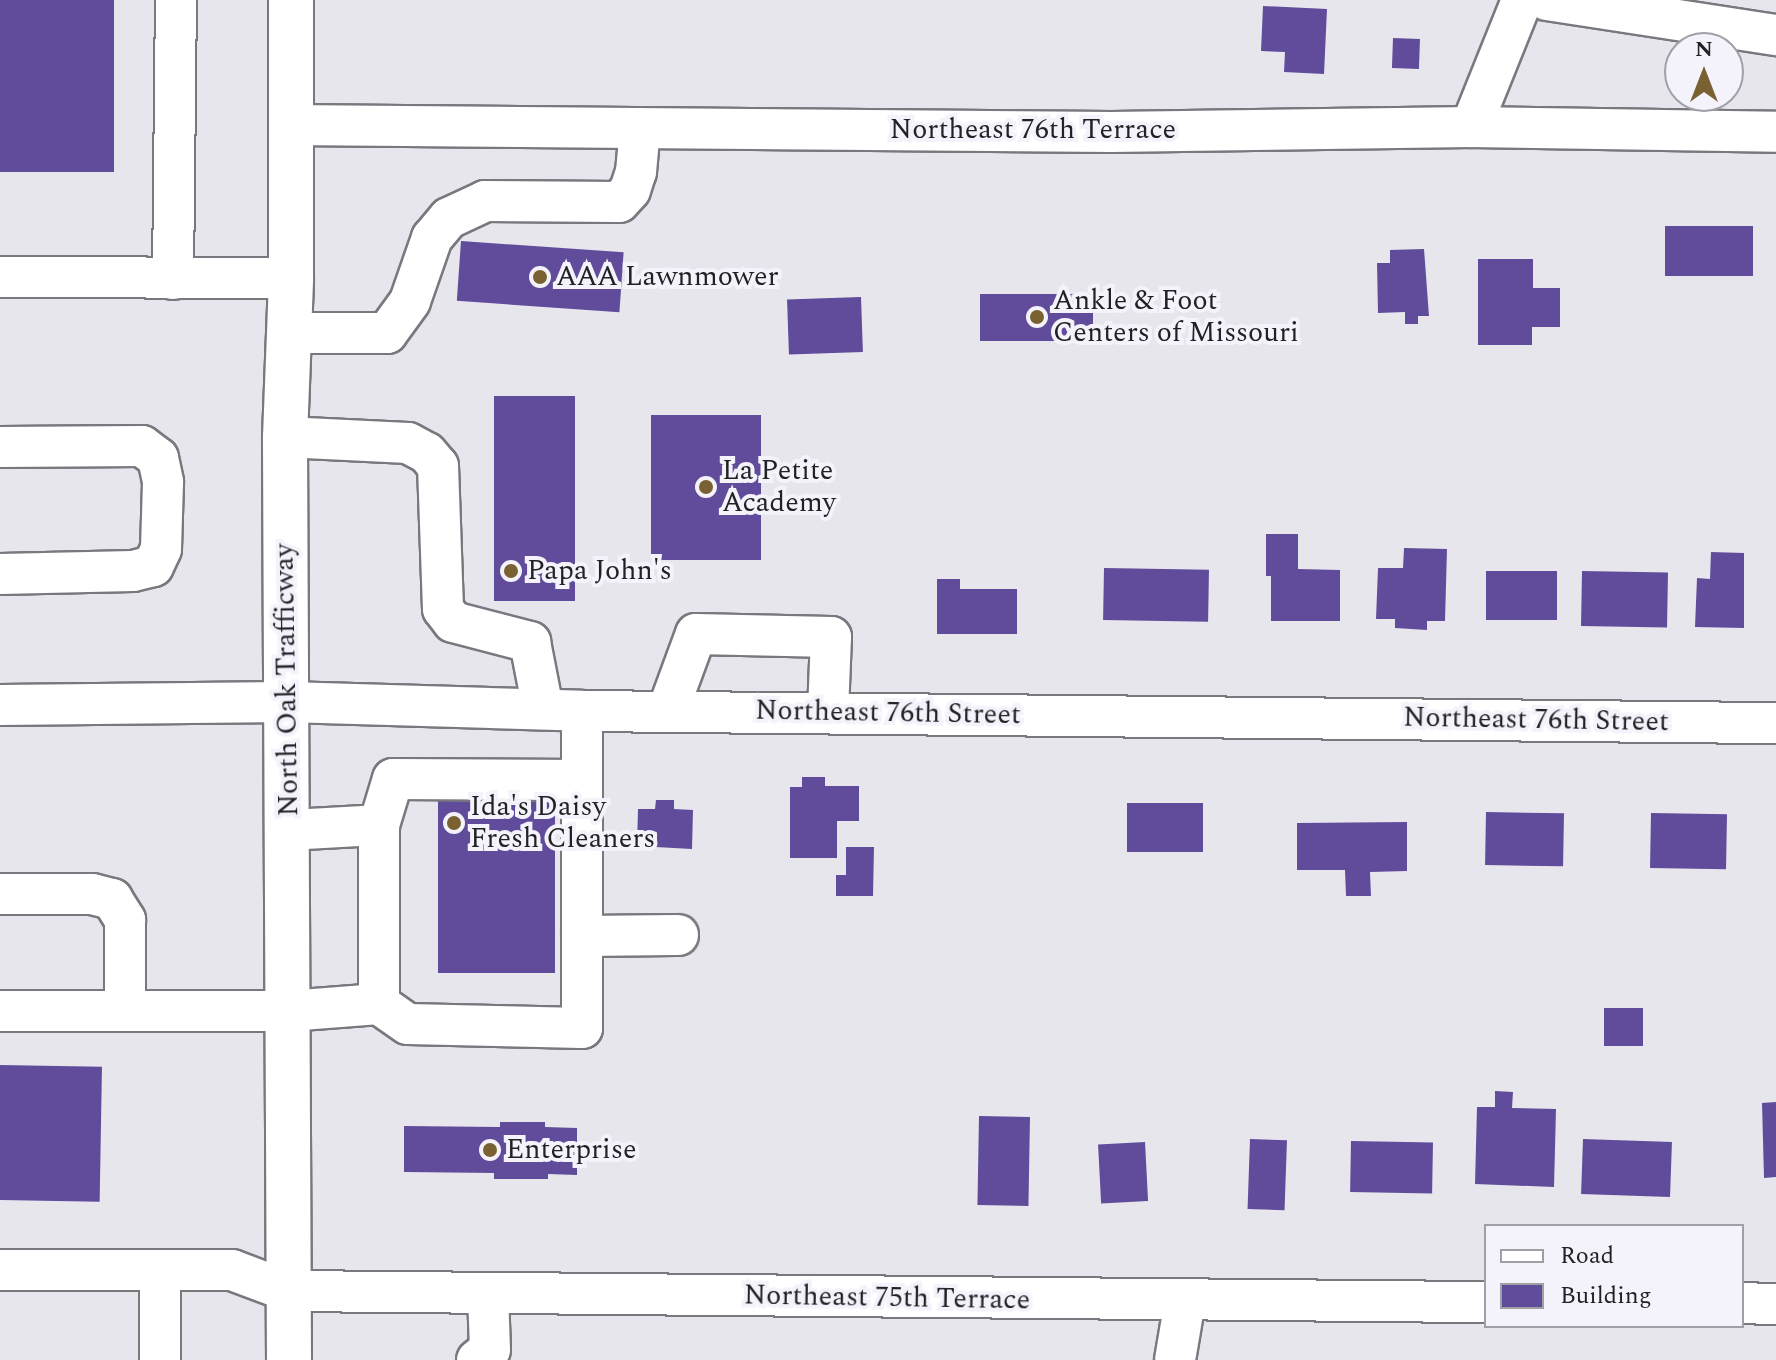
<!DOCTYPE html>
<style>
body{margin:0}
#map{position:relative;width:1776px;height:1360px;overflow:hidden;background:#e7e6ed;font-family:Spectral,serif}
div>[style]{position:absolute}
[style*='--x']{left:calc(var(--x)*1px);top:calc(var(--y)*1px);width:calc(var(--w)*1px);rotate:calc(var(--a)*1deg)}
.building>*{inset:0;background:#604c9a;transform-origin:0 0}
.roads{filter:drop-shadow(2px 0 #79787f) drop-shadow(-2px 0 #79787f) drop-shadow(0 2px #79787f) drop-shadow(0 -2px #79787f)}
.minor>*{height:40px;margin:-20px;padding:0 20px;transform-origin:20px;border-radius:20px;background:#fff}
.major>*{height:44px;margin:-22px;padding:0 22px;transform-origin:22px;border-radius:22px;background:#fff}
.dots>*{width:22px;height:22px;translate:-50% -50%;box-sizing:border-box;border:4px solid #f4f3fb;border-radius:50%}
span{translate:-50% -50%;white-space:nowrap;text-align:center;line-height:1.15;-webkit-text-stroke:8px #f4f3fb;paint-order:stroke}
.street-label{font-size:28px;color:#222225}
.poi-label{font-size:28px;color:#222225}
.left{translate:0 -50%;text-align:left}
.legend{position:absolute;left:1484px;top:1224px;width:260px;height:104px;box-sizing:border-box;background:#f4f3fb;border:2px solid #a09fa5;margin:0;padding:10px 14px;list-style:none;font-size:24px;color:#222225}
.legend li{display:flex;align-items:center;gap:16px;height:40px}
.legend b{width:40px;border:2px solid #a09fa5}
.north{position:absolute;left:1664px;top:32px;width:80px;height:80px;box-sizing:border-box;background:#f4f3fb;border:2px solid #a09fa5;border-radius:50%;rotate:0deg;font-size:22px;font-weight:700;line-height:32px;text-align:center;color:#222225}
.north::after{content:'';display:block;margin:auto;width:28px;height:36px;background:#796131;clip-path:polygon(50% 0,100% 100%,50% 72%,0 100%)}
</style>
<div id="map">
<div class="building">
<div style="left:0;top:0;width:114px;height:172px"></div>
<div style="clip-path:polygon(1263px 6px,1327px 9px,1324px 74px,1284px 72px,1285px 52px,1261px 51px)"></div>
<div style="left:1393px;top:38px;width:27px;height:30px;rotate:2deg"></div>
<div style="left:1665px;top:226px;width:88px;height:50px"></div>
<div style="left:461px;top:241px;width:163px;height:60px;rotate:4deg"></div>
<div style="clip-path:polygon(1424px 249px,1429px 316px,1418px 316px,1418px 324px,1405px 324px,1405px 312px,1378px 313px,1377px 263px,1390px 263px,1390px 250px)"></div>
<div style="clip-path:polygon(1478px 259px,1533px 259px,1533px 288px,1560px 288px,1560px 327px,1532px 327px,1532px 345px,1478px 345px)"></div>
<div style="left:980px;top:294px;width:113px;height:47px"></div>
<div style="left:861px;top:297px;width:55px;height:74px;rotate:88deg"></div>
<div style="left:494px;top:396px;width:81px;height:205px"></div>
<div style="left:651px;top:415px;width:110px;height:145px"></div>
<div style="clip-path:polygon(1266px 534px,1298px 534px,1298px 569px,1340px 570px,1340px 621px,1271px 621px,1271px 576px,1266px 576px)"></div>
<div style="clip-path:polygon(1404px 548px,1447px 549px,1445px 621px,1427px 621px,1427px 630px,1395px 628px,1395px 619px,1376px 619px,1378px 568px,1403px 568px)"></div>
<div style="clip-path:polygon(1711px 552px,1744px 553px,1744px 628px,1695px 627px,1697px 578px,1710px 579px)"></div>
<div style="left:1104px;top:568px;width:105px;height:52px;rotate:1deg"></div>
<div style="left:1486px;top:571px;width:71px;height:49px"></div>
<div style="left:1582px;top:571px;width:86px;height:55px;rotate:1deg"></div>
<div style="clip-path:polygon(937px 579px,960px 579px,960px 589px,1017px 589px,1017px 634px,937px 634px)"></div>
<div style="clip-path:polygon(802px 777px,825px 777px,825px 786px,859px 786px,859px 821px,837px 821px,837px 858px,790px 858px,790px 787px,802px 787px)"></div>
<div style="left:438px;top:798px;width:117px;height:175px"></div>
<div style="clip-path:polygon(656px 800px,674px 800px,674px 809px,693px 810px,692px 849px,637px 846px,638px 809px,655px 809px)"></div>
<div style="left:1203px;top:803px;width:49px;height:76px;rotate:90deg"></div>
<div style="left:1486px;top:812px;width:78px;height:53px;rotate:1deg"></div>
<div style="left:1651px;top:813px;width:76px;height:55px;rotate:1deg"></div>
<div style="clip-path:polygon(1407px 822px,1407px 871px,1370px 872px,1371px 896px,1346px 896px,1345px 870px,1297px 870px,1297px 823px)"></div>
<div style="clip-path:polygon(846px 847px,874px 847px,873px 896px,836px 896px,836px 875px,846px 875px)"></div>
<div style="left:1604px;top:1008px;width:39px;height:38px"></div>
<div style="left:0;top:1065px;width:102px;height:135px;rotate:1deg"></div>
<div style="clip-path:polygon(1495px 1091px,1513px 1092px,1512px 1108px,1556px 1109px,1554px 1187px,1475px 1184px,1477px 1107px,1495px 1107px)"></div>
<div style="clip-path:polygon(1776px 1102px,1776px 1177px,1764px 1178px,1762px 1103px)"></div>
<div style="left:979px;top:1116px;width:51px;height:89px;rotate:1deg"></div>
<div style="clip-path:polygon(500px 1122px,545px 1122px,545px 1127px,577px 1128px,577px 1175px,548px 1174px,548px 1179px,494px 1179px,494px 1173px,404px 1172px,404px 1126px,500px 1127px)"></div>
<div style="left:1250px;top:1139px;width:37px;height:70px;rotate:2deg"></div>
<div style="left:1583px;top:1139px;width:89px;height:55px;rotate:2deg"></div>
<div style="left:1351px;top:1141px;width:82px;height:51px;rotate:1deg"></div>
<div style="left:1145px;top:1142px;width:59px;height:47px;rotate:87deg"></div>
</div>
<div class="roads">
<div class="minor">
<div style="--x:1547;--y:0;--w:232;--a:8.7"></div>
<div style="--x:289;--y:125;--w:822;--a:0.49"></div>
<div style="--x:1111;--y:132;--w:360;--a:-0.8"></div>
<div style="--x:1471;--y:127;--w:305;--a:0.9"></div>
<div style="--x:1471;--y:127;--w:137;--a:-68.1"></div>
<div style="--x:0;--y:277;--w:291;--a:0.2"></div>
<div style="--x:173;--y:279;--w:279;--a:-89.4"></div>
<div style="--x:289;--y:333;--w:98;--a:0"></div>
<div style="--x:387;--y:333;--w:39;--a:-54"></div>
<div style="--x:410;--y:301;--w:67;--a:-70.8"></div>
<div style="--x:432;--y:238;--w:26;--a:-50"></div>
<div style="--x:449;--y:218;--w:40;--a:-25"></div>
<div style="--x:485;--y:201;--w:134;--a:0.4"></div>
<div style="--x:619;--y:202;--w:16;--a:-47"></div>
<div style="--x:630;--y:190;--w:19;--a:-72"></div>
<div style="--x:636;--y:172;--w:44;--a:-84.8"></div>
<div style="--x:285;--y:437;--w:123;--a:2.8"></div>
<div style="--x:408;--y:443;--w:21;--a:28"></div>
<div style="--x:427;--y:453;--w:17;--a:50"></div>
<div style="--x:438;--y:466;--w:143;--a:88"></div>
<div style="--x:443;--y:609;--w:16;--a:52"></div>
<div style="--x:453;--y:622;--w:80;--a:14.6"></div>
<div style="--x:530;--y:642;--w:68;--a:79"></div>
<div style="--x:0;--y:447;--w:142;--a:-0.4"></div>
<div style="--x:142;--y:446;--w:20;--a:37"></div>
<div style="--x:158;--y:458;--w:25;--a:78"></div>
<div style="--x:163;--y:482;--w:67;--a:91.7"></div>
<div style="--x:161;--y:549;--w:19;--a:115"></div>
<div style="--x:153;--y:566;--w:21;--a:166"></div>
<div style="--x:133;--y:571;--w:133;--a:178.7"></div>
<div style="--x:0;--y:705;--w:287;--a:-0.6"></div>
<div style="--x:287;--y:702;--w:295;--a:1.7"></div>
<div style="--x:582;--y:711;--w:1194;--a:0.58"></div>
<div style="--x:668;--y:710;--w:81;--a:-69.8"></div>
<div style="--x:696;--y:634;--w:135;--a:1.3"></div>
<div style="--x:831;--y:637;--w:75;--a:92.3"></div>
<div style="--x:379;--y:825;--w:48;--a:-73.1"></div>
<div style="--x:393;--y:779;--w:189;--a:0.3"></div>
<div style="--x:582;--y:780;--w:69;--a:-90"></div>
<div style="--x:0;--y:894;--w:92;--a:0"></div>
<div style="--x:92;--y:894;--w:21;--a:14"></div>
<div style="--x:112;--y:899;--w:25;--a:58"></div>
<div style="--x:125;--y:920;--w:90;--a:90"></div>
<div style="--x:582;--y:936;--w:96;--a:-0.6"></div>
<div style="--x:379;--y:1004;--w:35;--a:35"></div>
<div style="--x:408;--y:1024;--w:174;--a:1.3"></div>
<div style="--x:582;--y:1028;--w:248;--a:-90"></div>
<div style="--x:0;--y:1011;--w:288;--a:0"></div>
<div style="--x:288;--y:1011;--w:91;--a:-4.4"></div>
<div style="--x:379;--y:1004;--w:179;--a:-90"></div>
<div style="--x:379;--y:825;--w:90;--a:176.8"></div>
<div style="--x:0;--y:1270;--w:232;--a:0"></div>
<div style="--x:232;--y:1270;--w:60;--a:20.6"></div>
<div style="--x:288;--y:1291;--w:1198;--a:0.53"></div>
<div style="--x:1742;--y:1303;--w:34;--a:2"></div>
<div style="--x:160;--y:1360;--w:90;--a:-90"></div>
<div style="--x:477;--y:1360;--w:16;--a:-38"></div>
<div style="--x:490;--y:1350;--w:57;--a:-92"></div>
<div style="--x:1175;--y:1360;--w:60;--a:-80.4"></div>
</div>
<div class="major">
<div style="--x:289;--y:1360;--w:923;--a:-90.25"></div>
<div style="--x:285;--y:437;--w:159;--a:-87.8"></div>
<div style="--x:291;--y:278;--w:278;--a:-90"></div>
</div>
</div>
<div class="dots">
<div style="left:540px;top:277px;background:#796131"></div>
<div style="left:1037px;top:317px;background:#796131"></div>
<div style="left:706px;top:487px;background:#796131"></div>
<div style="left:511px;top:571px;background:#796131"></div>
<div style="left:454px;top:823px;background:#796131"></div>
<div style="left:490px;top:1150px;background:#796131"></div>
</div>
<div class="street-label">
<span style="left:1033px;top:130px">Northeast 76th Terrace</span>
<span style="left:287px;top:680px;rotate:-91deg">North Oak Trafficway</span>
<span style="left:888px;top:713px;rotate:1deg">Northeast 76th Street</span>
<span style="left:1536px;top:720px;rotate:1deg">Northeast 76th Street</span>
<span style="left:887px;top:1298px;rotate:1deg">Northeast 75th Terrace</span>
</div>
<div class="poi-label">
<span class="left" style="left:556px;top:277px">AAA Lawnmower</span>
<span class="left" style="left:1053px;top:317px">Ankle &amp; Foot<br>Centers of Missouri</span>
<span class="left" style="left:722px;top:487px">La Petite<br>Academy</span>
<span class="left" style="left:527px;top:571px">Papa John's</span>
<span class="left" style="left:470px;top:823px">Ida's Daisy<br>Fresh Cleaners</span>
<span class="left" style="left:506px;top:1150px">Enterprise</span>
</div>
<ul class="legend">
<li><b style="height:10px;background:#fff"></b>Road</li>
<li><b style="height:22px;background:#604c9a"></b>Building</li>
</ul>
<div class="north">N</div>
</div>
